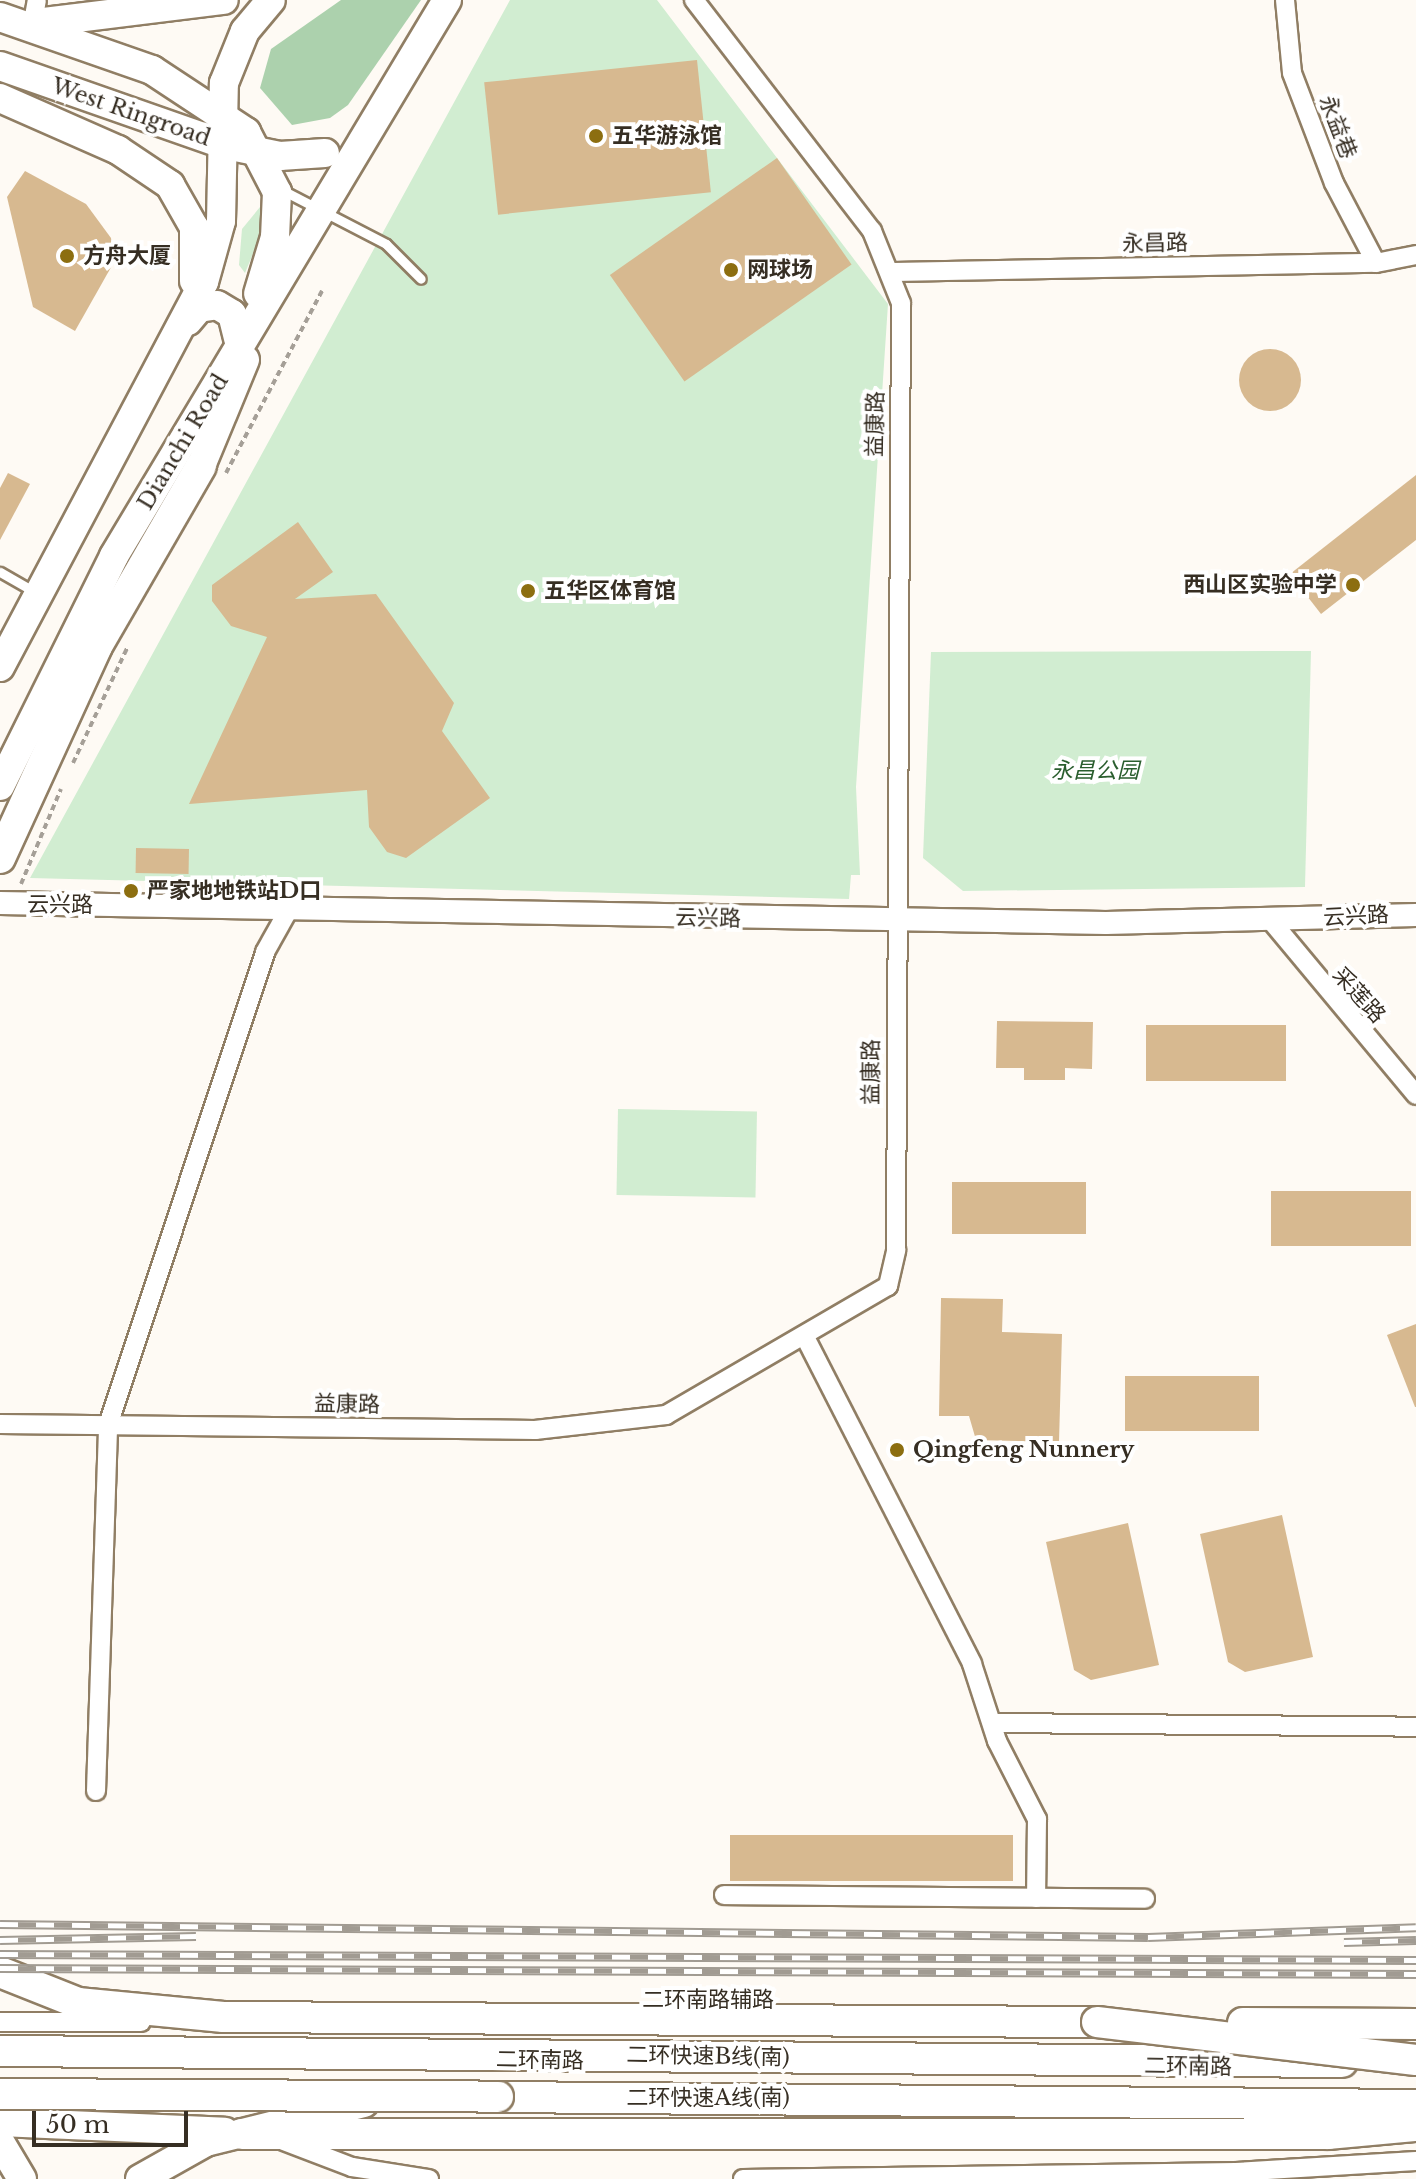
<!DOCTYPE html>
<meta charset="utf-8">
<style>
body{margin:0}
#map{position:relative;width:1416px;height:2179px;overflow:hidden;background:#fefaf4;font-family:"Libre Baskerville","Noto Sans SC",serif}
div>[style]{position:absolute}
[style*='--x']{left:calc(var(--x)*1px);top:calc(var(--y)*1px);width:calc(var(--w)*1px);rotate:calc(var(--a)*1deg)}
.green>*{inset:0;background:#d1edd1;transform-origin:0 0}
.forest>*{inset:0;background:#acd1ad}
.building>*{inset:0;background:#d7b990;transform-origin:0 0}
.round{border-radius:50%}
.path>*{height:4px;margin-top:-2px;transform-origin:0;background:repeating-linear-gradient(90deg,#a59f97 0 6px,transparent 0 10px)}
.roads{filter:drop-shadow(2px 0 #907e64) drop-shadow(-2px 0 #907e64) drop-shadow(0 2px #907e64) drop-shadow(0 -2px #907e64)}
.service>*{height:9px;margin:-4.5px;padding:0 4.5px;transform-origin:4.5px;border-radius:4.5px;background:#fff}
.minor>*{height:18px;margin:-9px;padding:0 9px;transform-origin:9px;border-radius:9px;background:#fff}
.tertiary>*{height:22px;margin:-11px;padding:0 11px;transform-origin:11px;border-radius:11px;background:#fff}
.primary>*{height:28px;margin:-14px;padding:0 14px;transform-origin:14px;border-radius:14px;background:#fff}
.trunk>*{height:30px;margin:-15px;padding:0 15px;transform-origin:15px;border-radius:15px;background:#fff}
.rail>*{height:9px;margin-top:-4.5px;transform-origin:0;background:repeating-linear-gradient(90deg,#fff 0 18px,#a19b92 0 36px);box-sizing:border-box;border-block:2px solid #a19b92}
.bridges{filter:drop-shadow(2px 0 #907e64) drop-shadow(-2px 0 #907e64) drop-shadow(0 2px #907e64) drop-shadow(0 -2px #907e64)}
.trunk-bridge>*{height:30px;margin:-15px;padding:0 15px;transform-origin:15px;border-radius:15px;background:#fff}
.dots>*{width:22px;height:22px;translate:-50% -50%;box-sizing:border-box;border:4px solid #fff;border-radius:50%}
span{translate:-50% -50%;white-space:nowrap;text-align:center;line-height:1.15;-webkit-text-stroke:8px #fff;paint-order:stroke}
.street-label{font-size:22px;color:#362e23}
.poi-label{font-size:22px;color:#362e23;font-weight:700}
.left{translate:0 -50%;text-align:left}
.right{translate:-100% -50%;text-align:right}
.park-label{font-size:22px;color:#2a5e2e;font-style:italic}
.scale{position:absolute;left:32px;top:2111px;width:156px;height:36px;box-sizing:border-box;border:4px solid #362e23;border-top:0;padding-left:10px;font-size:24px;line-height:28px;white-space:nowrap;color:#362e23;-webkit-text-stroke:6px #fff;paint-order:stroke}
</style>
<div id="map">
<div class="green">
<div style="clip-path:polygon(510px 0,657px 0,888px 304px,856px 787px,860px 875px,851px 875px,849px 899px,30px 878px)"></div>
<div style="clip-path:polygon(260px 207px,268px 218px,245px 273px,239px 265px,242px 229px)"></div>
<div style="clip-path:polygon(1311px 651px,1305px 887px,963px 891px,923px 858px,931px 652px)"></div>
<div style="left:618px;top:1109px;width:139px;height:86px;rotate:1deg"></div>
</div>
<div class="forest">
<div style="clip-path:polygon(341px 0,421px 0,348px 105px,330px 118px,292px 125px,260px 88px,271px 49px)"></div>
</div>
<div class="building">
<div style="left:697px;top:60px;width:133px;height:214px;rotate:84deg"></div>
<div style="left:777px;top:158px;width:130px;height:204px;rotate:55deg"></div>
<div style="clip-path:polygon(25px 171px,86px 204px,111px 238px,114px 262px,75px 331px,33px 307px,7px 197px)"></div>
<div class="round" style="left:1239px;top:349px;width:62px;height:62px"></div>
<div style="clip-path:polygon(8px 473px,30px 484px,0 540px,0 488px)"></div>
<div style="clip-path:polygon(1416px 475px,1416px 540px,1321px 614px,1290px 574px)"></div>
<div style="clip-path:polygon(298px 522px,333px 572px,295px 599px,376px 594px,454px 703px,442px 731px,490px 798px,406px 858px,387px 852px,369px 827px,367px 790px,189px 804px,267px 637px,231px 626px,212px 601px,212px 585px)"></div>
<div style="left:136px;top:848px;width:53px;height:25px;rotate:1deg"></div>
<div style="clip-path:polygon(997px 1021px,1093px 1022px,1092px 1069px,1065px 1068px,1065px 1080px,1024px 1080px,1024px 1068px,996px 1068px)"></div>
<div style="left:1146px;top:1025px;width:140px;height:56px"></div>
<div style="left:1086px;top:1182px;width:52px;height:134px;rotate:90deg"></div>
<div style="left:1271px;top:1191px;width:140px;height:55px"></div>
<div style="clip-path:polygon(941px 1298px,1003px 1299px,1002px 1332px,1062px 1334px,1059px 1442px,976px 1440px,969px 1416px,939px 1416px)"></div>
<div style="clip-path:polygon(1416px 1324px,1416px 1407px,1415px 1407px,1387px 1335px)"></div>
<div style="left:1125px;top:1376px;width:134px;height:55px"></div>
<div style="clip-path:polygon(1282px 1515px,1313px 1657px,1245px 1672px,1228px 1662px,1200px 1534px)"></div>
<div style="clip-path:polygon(1128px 1523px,1159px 1665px,1091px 1680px,1074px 1670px,1046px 1542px)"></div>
<div style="left:730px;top:1835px;width:283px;height:46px"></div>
</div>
<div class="path">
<div style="--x:226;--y:473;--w:206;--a:-62.2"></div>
<div style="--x:73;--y:763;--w:127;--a:-64.8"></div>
<div style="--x:21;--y:884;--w:103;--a:-67.2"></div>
</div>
<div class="roads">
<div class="service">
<div style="--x:282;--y:190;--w:117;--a:27.4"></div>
<div style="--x:386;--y:244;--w:49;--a:45"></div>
<div style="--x:0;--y:572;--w:40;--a:29.7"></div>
</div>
<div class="minor">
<div style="--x:1285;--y:0;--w:73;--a:84.5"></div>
<div style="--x:1292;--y:73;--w:118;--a:69.1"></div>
<div style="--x:1334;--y:183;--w:90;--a:62.3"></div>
<div style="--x:33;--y:22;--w:22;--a:-80"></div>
<div style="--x:894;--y:272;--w:482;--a:-1.1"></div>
<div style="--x:1376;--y:263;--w:41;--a:-11.3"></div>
<div style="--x:1272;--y:922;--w:225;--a:50.2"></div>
<div style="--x:805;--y:1337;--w:367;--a:62.9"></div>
<div style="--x:972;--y:1664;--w:81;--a:72"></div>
<div style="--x:997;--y:1741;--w:88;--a:62.9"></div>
<div style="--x:1037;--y:1819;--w:79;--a:90.7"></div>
<div style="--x:0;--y:1424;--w:535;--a:0.64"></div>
<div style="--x:535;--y:1430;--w:132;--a:-6.5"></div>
<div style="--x:666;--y:1415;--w:257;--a:-30.2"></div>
<div style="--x:888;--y:1286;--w:37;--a:-77"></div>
<div style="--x:896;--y:1250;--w:947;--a:-89.7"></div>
<div style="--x:901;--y:303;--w:78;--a:-111.9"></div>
<div style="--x:872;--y:231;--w:292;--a:-127.6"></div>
<div style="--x:993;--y:1723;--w:423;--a:0.5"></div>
<div style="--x:96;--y:1791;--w:366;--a:-88.1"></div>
<div style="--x:108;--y:1425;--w:498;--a:-71.6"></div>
<div style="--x:265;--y:952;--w:49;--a:-60.8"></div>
<div style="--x:724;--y:1895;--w:421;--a:0.5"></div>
<div style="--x:0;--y:2022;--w:141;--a:0"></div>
<div style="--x:284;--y:2141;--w:73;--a:20.9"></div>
<div style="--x:352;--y:2167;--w:78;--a:8.9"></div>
<div style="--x:743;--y:2179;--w:493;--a:-0.8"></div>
<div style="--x:1236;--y:2172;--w:180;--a:-3.5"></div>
</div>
<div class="tertiary">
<div style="--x:0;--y:903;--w:1106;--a:1.04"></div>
<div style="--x:1106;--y:923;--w:310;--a:-1.5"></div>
</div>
<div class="primary">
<div style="--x:0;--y:17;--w:161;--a:19.2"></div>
<div style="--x:152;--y:70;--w:113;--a:33.4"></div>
<div style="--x:246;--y:132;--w:68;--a:62.7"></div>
<div style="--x:277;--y:192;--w:45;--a:92.5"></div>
<div style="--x:275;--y:237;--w:59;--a:106.6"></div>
<div style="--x:44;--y:22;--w:181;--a:-7"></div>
<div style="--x:0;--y:66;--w:239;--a:19.3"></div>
<div style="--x:226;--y:145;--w:55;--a:11.5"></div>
<div style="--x:280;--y:156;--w:45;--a:-3.8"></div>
<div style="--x:0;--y:98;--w:129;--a:23.8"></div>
<div style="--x:118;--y:150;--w:63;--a:33.9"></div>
<div style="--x:170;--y:185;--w:48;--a:60.3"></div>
<div style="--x:194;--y:227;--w:54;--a:90"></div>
<div style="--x:188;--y:321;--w:17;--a:-50"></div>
<div style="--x:199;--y:308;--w:18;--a:-9"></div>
<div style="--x:217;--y:305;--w:17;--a:31"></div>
<div style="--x:232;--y:314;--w:25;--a:76"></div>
<div style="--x:201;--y:466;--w:115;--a:-67.5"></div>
<div style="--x:0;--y:667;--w:436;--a:-62.1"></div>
<div style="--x:204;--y:282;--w:63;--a:-74.4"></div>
<div style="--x:221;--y:221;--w:138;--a:-88.8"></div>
<div style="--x:224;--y:83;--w:56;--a:-68"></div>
<div style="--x:245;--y:31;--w:40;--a:-50"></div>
<div style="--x:0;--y:786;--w:257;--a:-63.6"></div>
<div style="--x:114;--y:556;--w:648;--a:-59.08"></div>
<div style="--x:0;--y:2122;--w:225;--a:2.5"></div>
<div style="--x:0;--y:2142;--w:43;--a:59.3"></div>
<div style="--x:140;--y:2179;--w:76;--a:-29.3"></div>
<div style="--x:206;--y:2142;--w:163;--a:-13.9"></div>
</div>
<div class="trunk">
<div style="--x:0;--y:858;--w:233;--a:-65.4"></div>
<div style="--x:97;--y:646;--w:208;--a:-60"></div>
<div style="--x:0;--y:1972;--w:84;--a:21.7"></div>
<div style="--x:78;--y:2003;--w:146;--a:5.5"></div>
<div style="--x:223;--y:2017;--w:874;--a:0.33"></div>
<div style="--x:0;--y:2051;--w:1342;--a:0.47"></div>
<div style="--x:498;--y:2097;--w:918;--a:0.5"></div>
<div style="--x:242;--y:2134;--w:1087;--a:0"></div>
<div style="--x:1329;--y:2134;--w:87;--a:-5.3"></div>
</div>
</div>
<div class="rail">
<div style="--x:0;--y:1924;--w:1148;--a:0.65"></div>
<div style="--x:1148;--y:1937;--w:268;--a:-2.1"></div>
<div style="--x:0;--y:1940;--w:196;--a:-1.2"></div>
<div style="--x:1344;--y:1942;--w:72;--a:-1.6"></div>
<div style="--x:0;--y:1954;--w:1416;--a:0.24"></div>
<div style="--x:0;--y:1968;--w:1416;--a:0.24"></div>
</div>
<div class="bridges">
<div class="trunk-bridge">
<div style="--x:1097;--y:2022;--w:321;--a:6.8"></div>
<div style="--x:1243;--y:2023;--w:173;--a:0.3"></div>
<div style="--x:0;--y:2094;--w:498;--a:0.3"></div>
</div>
</div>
<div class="dots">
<div style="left:596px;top:136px;background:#8c6e10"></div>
<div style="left:67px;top:256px;background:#8c6e10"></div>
<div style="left:731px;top:270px;background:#8c6e10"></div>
<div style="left:1353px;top:585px;background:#8c6e10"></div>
<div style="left:528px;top:591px;background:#8c6e10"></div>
<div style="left:131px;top:891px;background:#8c6e10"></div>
<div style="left:897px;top:1450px;background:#8c6e10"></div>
</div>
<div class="street-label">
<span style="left:131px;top:112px;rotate:19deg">West Ringroad</span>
<span style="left:1338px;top:127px;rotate:69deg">永益巷</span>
<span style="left:1155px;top:243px;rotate:-1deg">永昌路</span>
<span style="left:875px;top:424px;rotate:-89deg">益康路</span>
<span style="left:183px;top:442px;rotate:-59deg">Dianchi Road</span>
<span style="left:60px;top:905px">云兴路</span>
<span style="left:1356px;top:916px;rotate:-3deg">云兴路</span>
<span style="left:708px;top:918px;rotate:1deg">云兴路</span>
<span style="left:1359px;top:995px;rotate:48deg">采莲路</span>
<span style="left:871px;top:1072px;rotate:-90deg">益康路</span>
<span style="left:347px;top:1404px;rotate:1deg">益康路</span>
<span style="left:708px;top:2000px">二环南路辅路</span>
<span style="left:708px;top:2056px;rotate:1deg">二环快速B线(南)</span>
<span style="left:540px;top:2060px;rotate:1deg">二环南路</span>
<span style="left:1188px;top:2066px;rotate:1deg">二环南路</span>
<span style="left:708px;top:2098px">二环快速A线(南)</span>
</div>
<div class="poi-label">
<span class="left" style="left:612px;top:136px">五华游泳馆</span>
<span class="left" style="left:83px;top:256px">方舟大厦</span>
<span class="left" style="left:747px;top:270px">网球场</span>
<span class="right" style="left:1337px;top:585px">西山区实验中学</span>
<span class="left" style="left:544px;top:591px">五华区体育馆</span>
<span class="left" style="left:147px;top:891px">严家地地铁站D口</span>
<span class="left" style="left:913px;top:1450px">Qingfeng Nunnery</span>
</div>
<div class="park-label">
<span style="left:1095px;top:771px">永昌公园</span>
</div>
<div class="scale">50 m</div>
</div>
